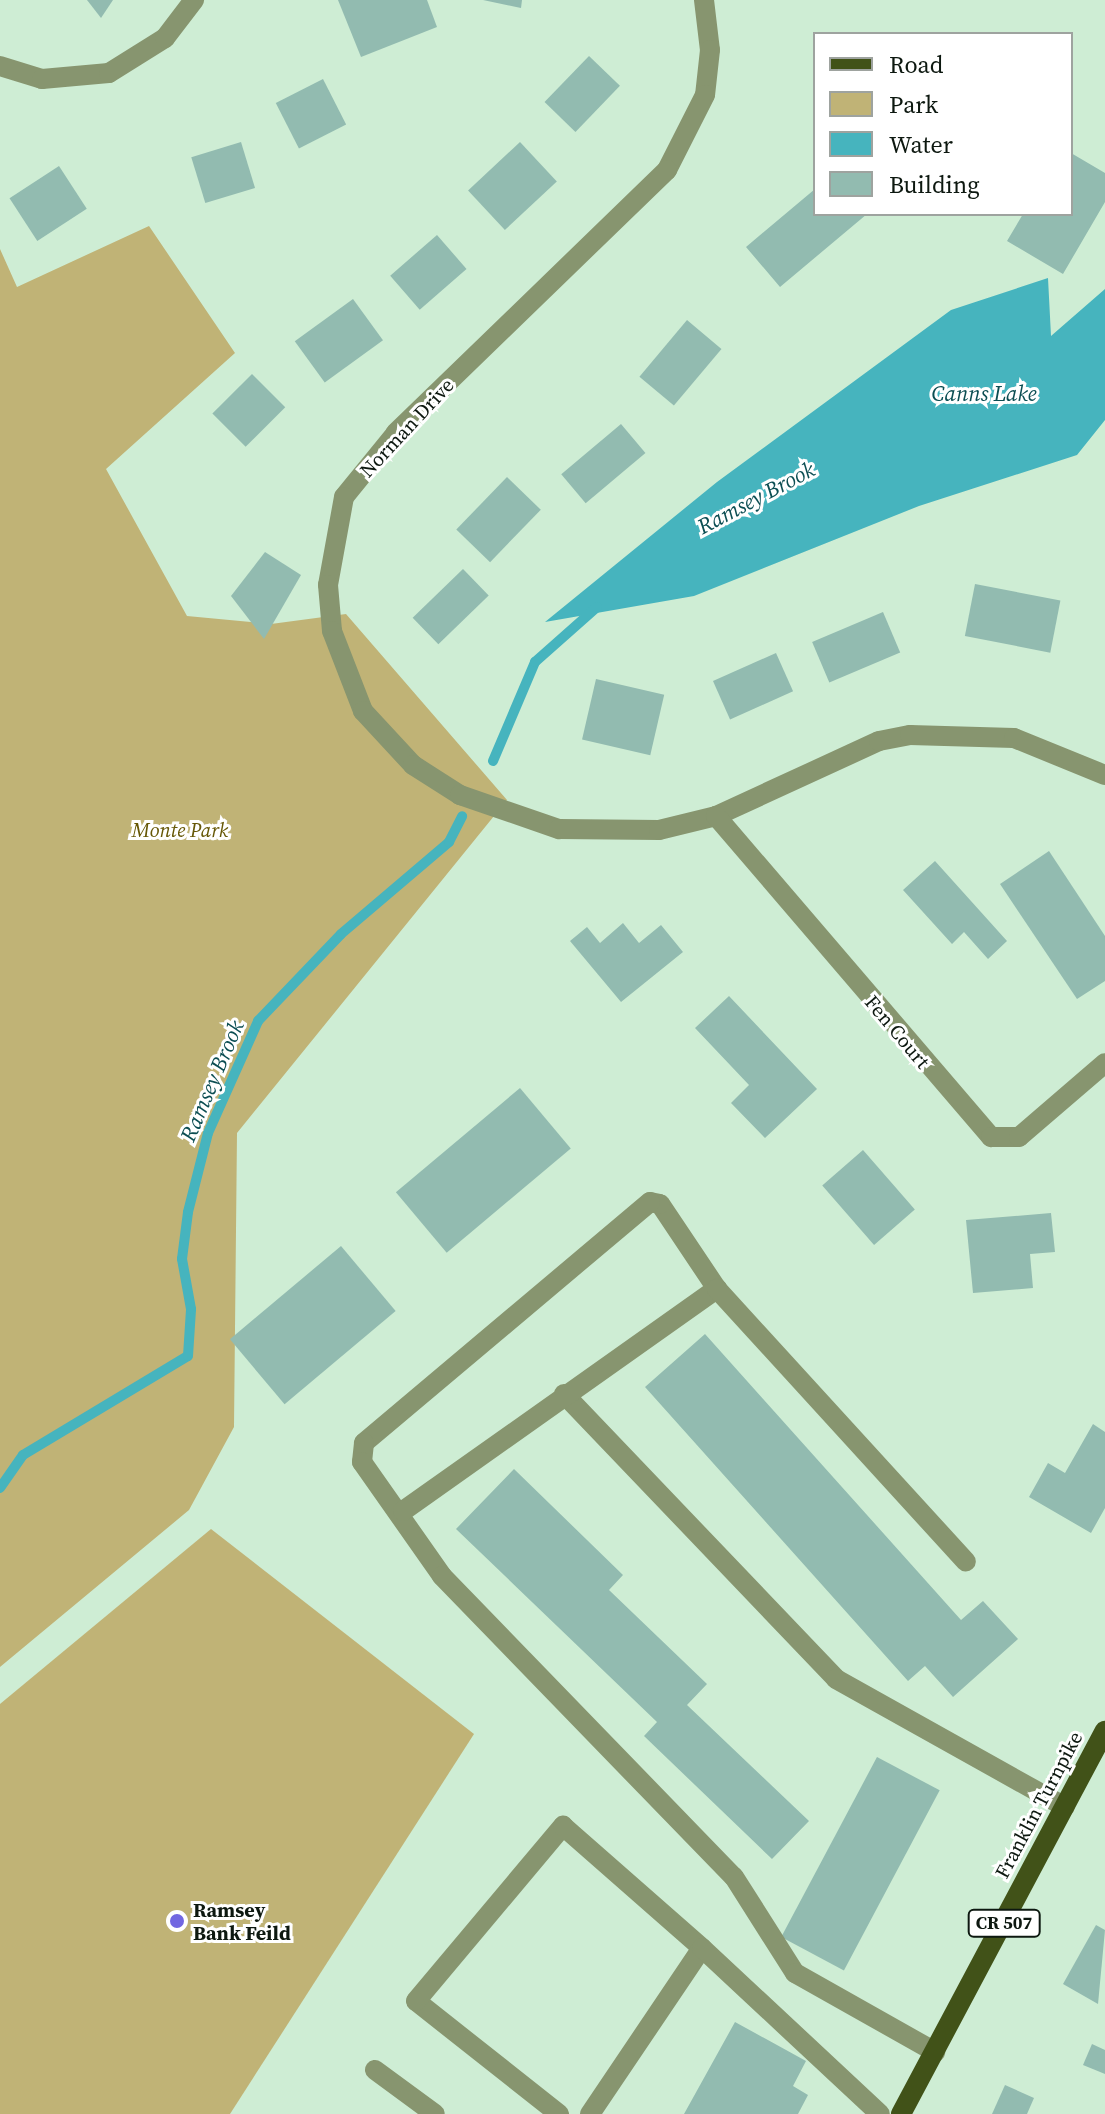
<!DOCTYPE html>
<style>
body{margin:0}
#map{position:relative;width:1105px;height:2114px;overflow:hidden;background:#ceedd4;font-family:"Source Serif 4",serif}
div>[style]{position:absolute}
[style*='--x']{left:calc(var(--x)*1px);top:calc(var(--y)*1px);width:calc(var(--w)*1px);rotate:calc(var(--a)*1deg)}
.green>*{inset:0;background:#c0b376}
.water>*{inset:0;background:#46b4be}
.stream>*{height:10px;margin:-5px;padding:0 5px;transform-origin:5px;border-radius:5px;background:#46b4be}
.building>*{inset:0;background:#92bbb0;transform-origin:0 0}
.minor>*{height:20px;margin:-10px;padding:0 10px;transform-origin:10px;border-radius:10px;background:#87956f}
.major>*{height:20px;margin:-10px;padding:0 10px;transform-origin:10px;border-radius:10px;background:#415218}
.dots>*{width:22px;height:22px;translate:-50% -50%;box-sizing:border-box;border:4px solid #fff;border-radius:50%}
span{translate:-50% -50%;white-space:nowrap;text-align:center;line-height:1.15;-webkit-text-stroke:6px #fff;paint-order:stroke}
.shield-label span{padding:2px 6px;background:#fff;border:2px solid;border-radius:6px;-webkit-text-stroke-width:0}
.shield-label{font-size:18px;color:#0d1810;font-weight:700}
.street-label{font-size:20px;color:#0d1810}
.park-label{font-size:20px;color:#665706;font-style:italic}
.poi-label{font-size:20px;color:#0d1810;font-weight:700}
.left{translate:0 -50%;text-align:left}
.water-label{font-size:22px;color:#0c4e53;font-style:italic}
.legend{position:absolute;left:813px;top:32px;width:260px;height:184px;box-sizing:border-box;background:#fff;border:2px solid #9ea39f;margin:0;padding:10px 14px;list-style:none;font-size:24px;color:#0d1810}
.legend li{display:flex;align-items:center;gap:16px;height:40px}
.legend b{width:40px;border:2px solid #9ea39f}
</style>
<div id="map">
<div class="green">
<div style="clip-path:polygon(149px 226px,235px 353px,106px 469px,187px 616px,271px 624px,346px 614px,507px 800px,237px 1133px,234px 1427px,189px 1510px,0 1667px,0 249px,17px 287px)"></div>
<div style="clip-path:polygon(211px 1529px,474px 1734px,230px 2114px,0 2114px,0 1704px)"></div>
</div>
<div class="water">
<div style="clip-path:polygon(1048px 278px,1051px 336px,1105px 289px,1105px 420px,1077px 455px,919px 506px,694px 596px,545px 622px,717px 482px,951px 310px)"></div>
</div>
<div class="stream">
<div style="--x:493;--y:761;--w:108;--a:-67"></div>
<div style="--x:535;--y:662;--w:83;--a:-41.6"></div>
<div style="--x:0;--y:1488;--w:40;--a:-55.1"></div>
<div style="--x:23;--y:1455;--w:192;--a:-31"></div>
<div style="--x:188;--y:1356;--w:47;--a:-86.3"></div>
<div style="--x:191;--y:1309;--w:51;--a:-100.2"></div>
<div style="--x:182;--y:1259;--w:47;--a:-82.7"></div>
<div style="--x:188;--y:1212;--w:81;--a:-75.8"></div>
<div style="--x:208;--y:1133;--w:123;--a:-65.9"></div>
<div style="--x:258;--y:1021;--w:120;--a:-46.3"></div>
<div style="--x:341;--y:934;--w:142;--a:-40.4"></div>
<div style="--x:449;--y:842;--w:29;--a:-63"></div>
</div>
<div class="building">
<div style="clip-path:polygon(87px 0,113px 0,101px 18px)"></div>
<div style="clip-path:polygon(338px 0,427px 0,437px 27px,361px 57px)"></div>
<div style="clip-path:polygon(483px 0,522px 0,521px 8px)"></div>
<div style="left:589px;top:56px;width:43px;height:64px;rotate:44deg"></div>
<div style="left:323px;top:79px;width:51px;height:53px;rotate:63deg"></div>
<div style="left:241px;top:142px;width:48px;height:52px;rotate:73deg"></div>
<div style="left:520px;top:142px;width:54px;height:71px;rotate:47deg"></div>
<div style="clip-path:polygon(1071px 153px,1105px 173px,1105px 202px,1063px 274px,1007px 241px,1023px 214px,1071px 214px)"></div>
<div style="left:59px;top:166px;width:51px;height:59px;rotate:57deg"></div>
<div style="clip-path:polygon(815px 189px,815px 214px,867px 214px,780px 287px,746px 247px)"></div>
<div style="left:437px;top:235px;width:45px;height:62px;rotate:49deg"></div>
<div style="left:353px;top:299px;width:51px;height:72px;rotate:54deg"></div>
<div style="left:687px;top:320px;width:45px;height:74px;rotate:40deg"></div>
<div style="left:252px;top:374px;width:47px;height:56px;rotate:45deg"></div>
<div style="left:621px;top:424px;width:38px;height:78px;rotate:50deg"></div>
<div style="left:507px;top:477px;width:47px;height:73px;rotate:44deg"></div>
<div style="clip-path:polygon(265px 552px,301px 575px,264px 639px,231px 596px)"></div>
<div style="left:463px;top:569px;width:37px;height:70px;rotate:46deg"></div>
<div style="left:975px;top:584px;width:87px;height:53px;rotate:11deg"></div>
<div style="left:883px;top:612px;width:44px;height:77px;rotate:67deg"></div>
<div style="left:776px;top:653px;width:42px;height:69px;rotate:66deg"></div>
<div style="left:596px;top:679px;width:70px;height:62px;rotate:13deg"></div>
<div style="clip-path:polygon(1049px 851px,1105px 936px,1105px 981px,1077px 999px,1000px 884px)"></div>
<div style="clip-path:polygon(935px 861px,1007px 941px,988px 959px,964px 932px,952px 944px,903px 890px)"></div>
<div style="clip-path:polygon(623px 923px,639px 943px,661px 925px,683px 952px,621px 1002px,570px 941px,587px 927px,600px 943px)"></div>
<div style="clip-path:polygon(729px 996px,817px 1089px,765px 1138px,731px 1103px,749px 1085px,695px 1028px)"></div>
<div style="left:520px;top:1088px;width:79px;height:162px;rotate:50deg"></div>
<div style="left:863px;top:1150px;width:79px;height:54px;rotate:49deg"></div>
<div style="clip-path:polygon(1051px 1213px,1055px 1252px,1030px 1254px,1033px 1288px,973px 1293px,966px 1220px)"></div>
<div style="left:341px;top:1246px;width:85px;height:145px;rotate:50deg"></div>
<div style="clip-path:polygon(705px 1334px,961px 1620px,983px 1601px,1018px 1639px,953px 1697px,925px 1666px,908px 1681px,645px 1387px)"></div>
<div style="clip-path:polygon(1093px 1424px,1105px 1432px,1105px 1508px,1091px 1533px,1029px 1497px,1048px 1463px,1065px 1473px)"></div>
<div style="clip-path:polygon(514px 1469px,623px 1575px,609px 1590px,707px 1684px,687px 1705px,809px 1821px,772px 1859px,644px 1736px,657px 1722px,456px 1529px)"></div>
<div style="left:877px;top:1757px;width:71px;height:204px;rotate:28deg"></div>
<div style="clip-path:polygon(1096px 1925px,1105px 1930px,1098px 2004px,1063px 1984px)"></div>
<div style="clip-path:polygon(735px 2022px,806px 2061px,793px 2086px,808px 2095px,798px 2114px,684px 2114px)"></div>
<div style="clip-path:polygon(1092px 2044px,1105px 2050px,1105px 2074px,1083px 2065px)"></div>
<div style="clip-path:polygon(1005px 2085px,1034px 2098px,1027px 2114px,992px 2114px)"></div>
</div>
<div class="minor">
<div style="--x:704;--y:0;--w:50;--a:83.2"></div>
<div style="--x:710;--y:50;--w:45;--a:96.3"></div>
<div style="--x:705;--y:95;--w:84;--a:116.9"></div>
<div style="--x:667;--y:170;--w:378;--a:135.9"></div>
<div style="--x:396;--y:433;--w:82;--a:129.1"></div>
<div style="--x:344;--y:497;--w:89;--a:100.3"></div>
<div style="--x:328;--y:585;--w:46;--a:85"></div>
<div style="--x:332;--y:631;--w:86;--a:68.8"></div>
<div style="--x:363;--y:711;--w:74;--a:47.2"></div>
<div style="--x:413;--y:765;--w:56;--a:32.6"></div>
<div style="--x:460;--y:795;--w:105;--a:19"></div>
<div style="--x:559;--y:829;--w:100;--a:0.6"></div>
<div style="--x:659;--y:830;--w:59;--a:-13.8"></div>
<div style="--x:716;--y:816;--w:179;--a:-24.7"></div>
<div style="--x:879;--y:741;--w:32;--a:-11"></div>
<div style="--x:910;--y:735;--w:104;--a:1.7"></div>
<div style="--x:1014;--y:738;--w:98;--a:22.1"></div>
<div style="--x:0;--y:66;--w:44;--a:17.2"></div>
<div style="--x:42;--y:79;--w:67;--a:-5.1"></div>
<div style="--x:109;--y:73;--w:66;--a:-32"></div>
<div style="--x:165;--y:38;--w:48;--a:-52.7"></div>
<div style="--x:716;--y:816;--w:423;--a:49.4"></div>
<div style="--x:991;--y:1137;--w:28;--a:0"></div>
<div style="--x:1019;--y:1137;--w:113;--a:-40.7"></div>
<div style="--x:717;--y:1289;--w:102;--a:-123.8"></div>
<div style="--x:660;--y:1204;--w:10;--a:-169"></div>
<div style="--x:650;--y:1202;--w:374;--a:139.9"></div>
<div style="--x:364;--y:1443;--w:19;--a:96"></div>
<div style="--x:362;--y:1462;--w:139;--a:54.9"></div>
<div style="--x:442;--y:1576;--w:419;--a:45.9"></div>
<div style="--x:734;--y:1877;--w:114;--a:57.6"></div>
<div style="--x:795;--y:1973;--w:161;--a:29.4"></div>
<div style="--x:564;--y:1394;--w:394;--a:46.3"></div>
<div style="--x:836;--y:1679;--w:262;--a:29.2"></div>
<div style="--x:403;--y:1511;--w:385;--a:-35.3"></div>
<div style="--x:717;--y:1289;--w:369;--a:47.6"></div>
<div style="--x:375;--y:2070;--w:74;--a:36.3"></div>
<div style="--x:559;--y:2114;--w:182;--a:-141.7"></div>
<div style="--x:416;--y:2001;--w:229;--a:-50"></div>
<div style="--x:563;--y:1826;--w:185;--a:41.3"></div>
<div style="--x:590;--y:2114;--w:200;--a:-56"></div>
<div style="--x:702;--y:1948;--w:243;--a:43"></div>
</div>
<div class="major">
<div style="--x:901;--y:2114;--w:434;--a:-62"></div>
</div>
<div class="dots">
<div style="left:177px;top:1921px;background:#7267e1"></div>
</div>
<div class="shield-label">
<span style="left:1004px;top:1923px">CR 507</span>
</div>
<div class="street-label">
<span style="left:407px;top:428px;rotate:-47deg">Norman Drive</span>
<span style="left:897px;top:1032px;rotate:50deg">Fen Court</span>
<span style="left:1039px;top:1805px;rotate:-62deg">Franklin Turnpike</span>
</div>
<div class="park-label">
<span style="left:180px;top:830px">Monte Park</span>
</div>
<div class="poi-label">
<span class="left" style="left:193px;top:1922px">Ramsey<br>Bank Feild</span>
</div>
<div class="water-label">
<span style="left:984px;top:394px">Canns Lake</span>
<span style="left:756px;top:498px;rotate:-28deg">Ramsey Brook</span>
<span style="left:212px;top:1081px;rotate:-67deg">Ramsey Brook</span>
</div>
<ul class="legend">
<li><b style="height:10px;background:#415218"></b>Road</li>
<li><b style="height:22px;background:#c0b376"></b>Park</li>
<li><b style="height:22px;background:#46b4be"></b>Water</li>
<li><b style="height:22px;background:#92bbb0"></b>Building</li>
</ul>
</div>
